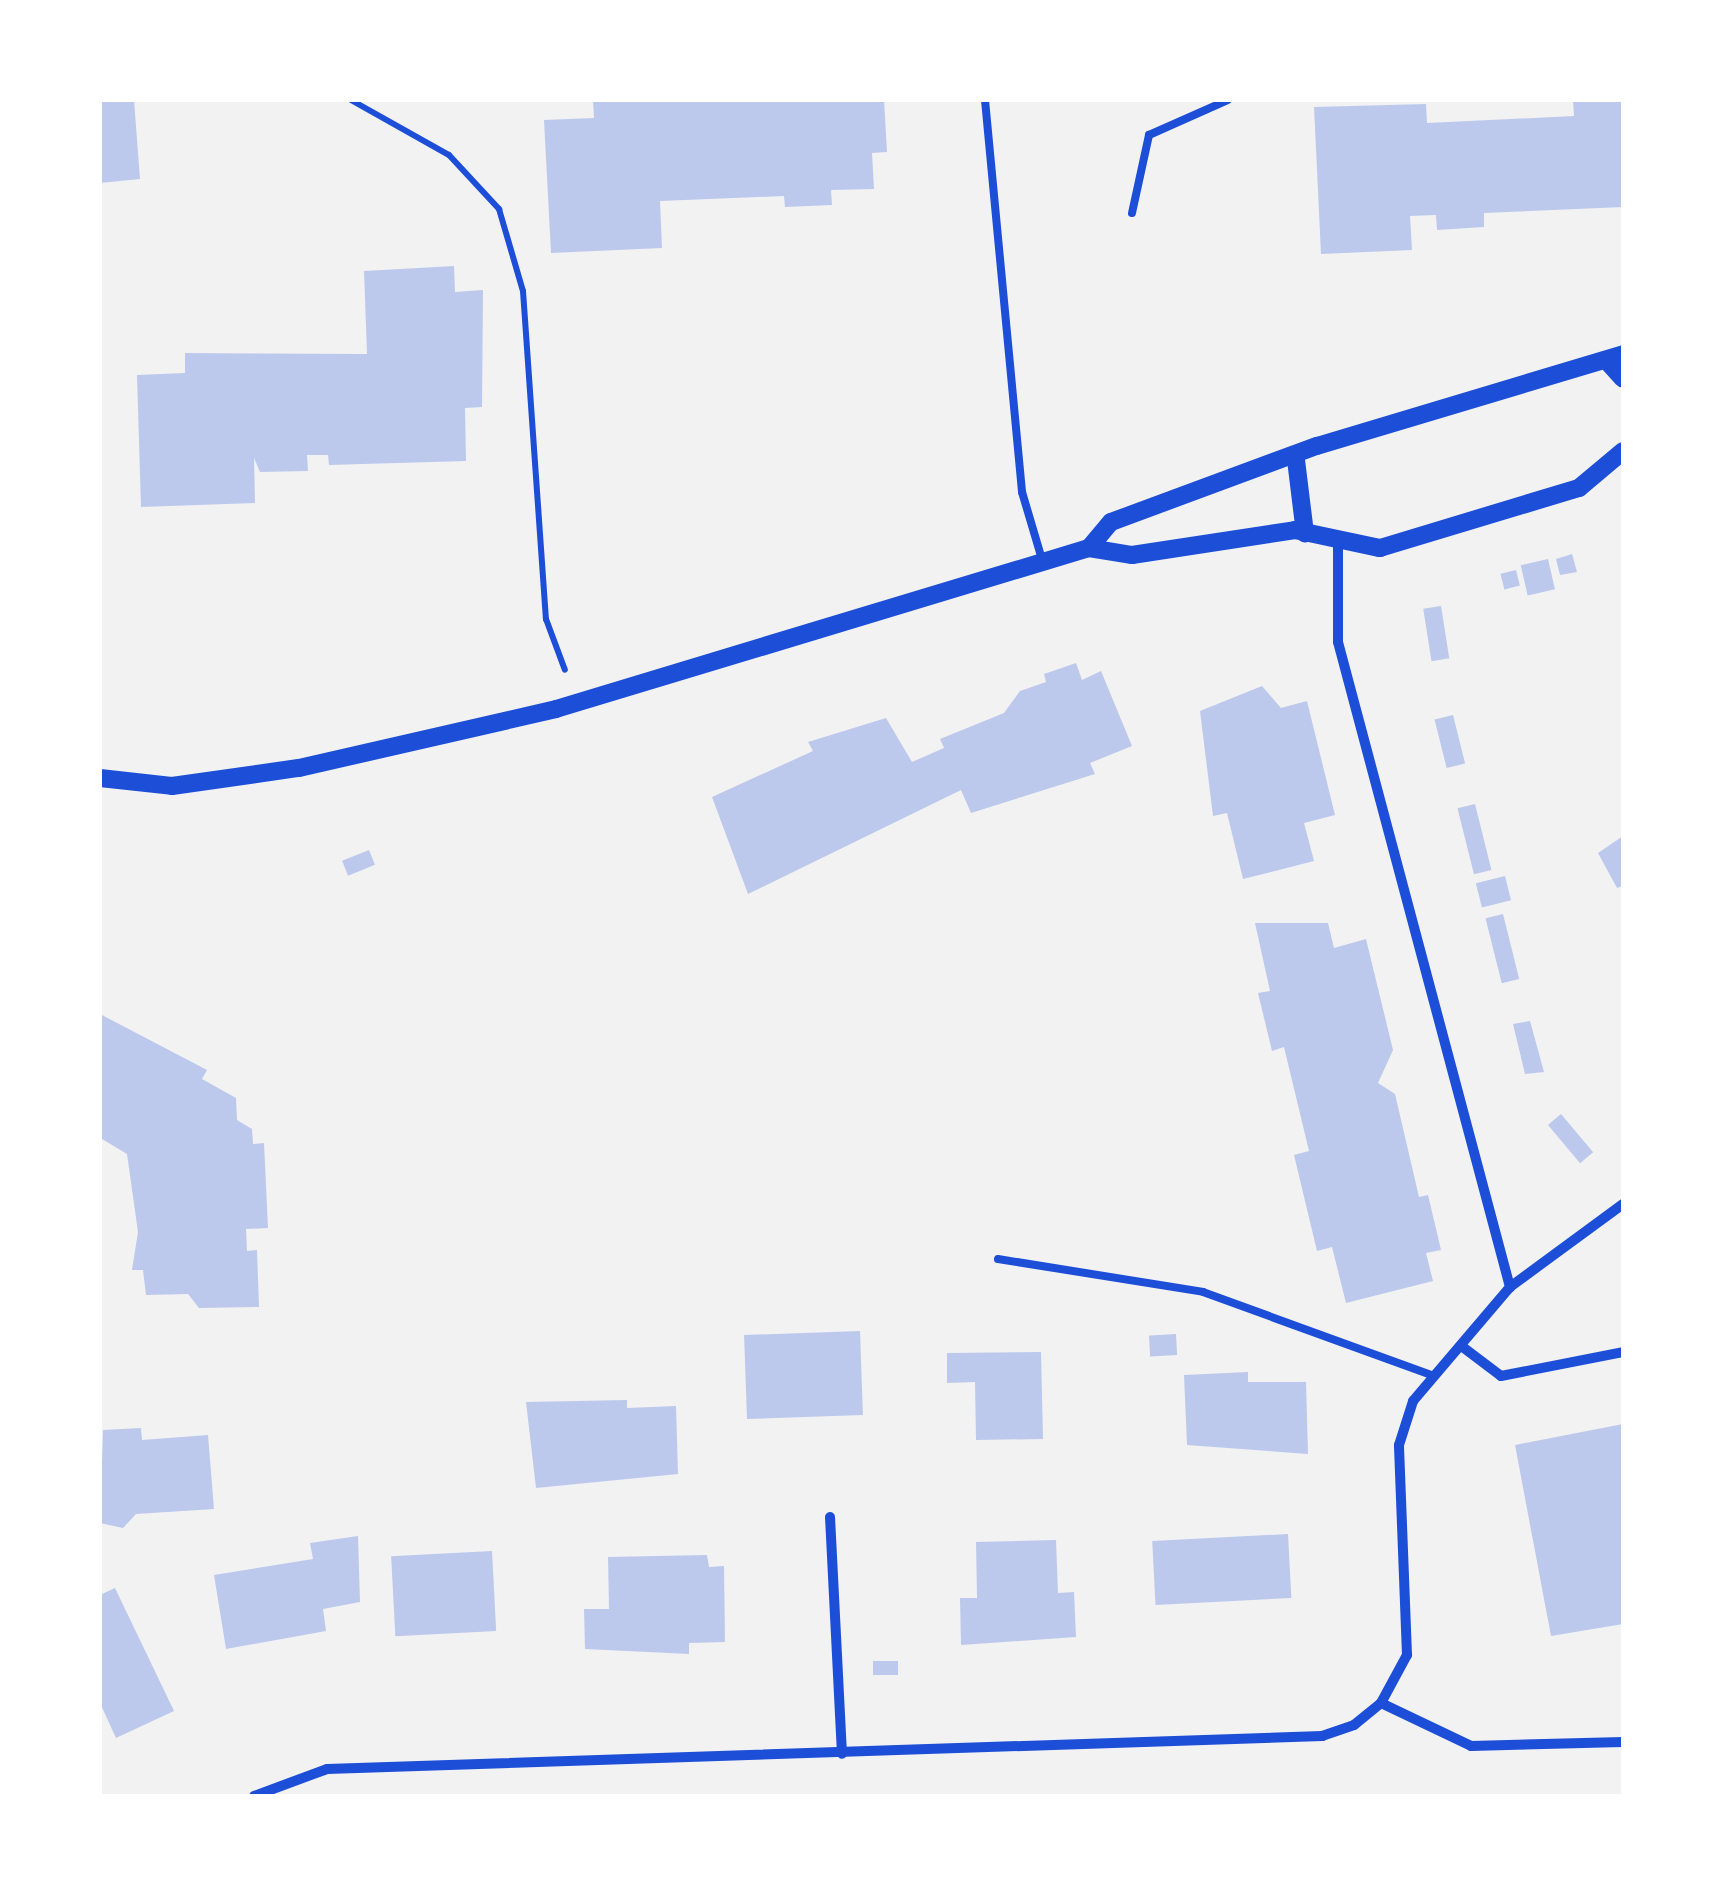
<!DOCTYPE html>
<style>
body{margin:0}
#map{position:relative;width:1723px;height:1896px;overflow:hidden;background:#f2f2f2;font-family:Signika,sans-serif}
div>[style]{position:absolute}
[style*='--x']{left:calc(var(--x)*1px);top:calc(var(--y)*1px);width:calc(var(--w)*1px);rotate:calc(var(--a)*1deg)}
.building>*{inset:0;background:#bdc9ec;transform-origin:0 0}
.path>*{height:6px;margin:-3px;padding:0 3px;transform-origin:3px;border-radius:3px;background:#1d4ed8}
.service>*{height:8px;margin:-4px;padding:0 4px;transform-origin:4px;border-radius:4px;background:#1d4ed8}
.minor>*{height:10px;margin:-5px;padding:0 5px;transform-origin:5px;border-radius:5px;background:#1d4ed8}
.tertiary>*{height:18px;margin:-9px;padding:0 9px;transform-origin:9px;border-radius:9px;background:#1d4ed8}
span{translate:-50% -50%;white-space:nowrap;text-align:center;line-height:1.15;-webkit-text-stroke:8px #fff;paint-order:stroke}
.frame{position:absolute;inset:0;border:102px solid #fff;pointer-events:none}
</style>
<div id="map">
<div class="building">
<div style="clip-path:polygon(100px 100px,134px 100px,140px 179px,100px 183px)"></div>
<div style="clip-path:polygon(593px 100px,884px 100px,887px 152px,872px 153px,874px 189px,831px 190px,832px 205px,785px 207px,784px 196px,660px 201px,662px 248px,551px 253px,544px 120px,594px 118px)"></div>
<div style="clip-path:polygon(1573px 100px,1623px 100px,1623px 207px,1484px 213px,1484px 227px,1437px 230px,1436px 215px,1410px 216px,1412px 250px,1321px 254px,1314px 107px,1426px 104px,1427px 123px,1574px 116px)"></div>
<div style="clip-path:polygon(454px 266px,455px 292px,483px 290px,482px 407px,465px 408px,466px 461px,329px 465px,328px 455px,307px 455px,308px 471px,260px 472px,254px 458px,255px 503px,141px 507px,137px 375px,185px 373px,185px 353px,367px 354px,364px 271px)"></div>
<div style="clip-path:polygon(1572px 554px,1577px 572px,1560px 575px,1556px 559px)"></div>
<div style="left:1548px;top:559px;width:31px;height:28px;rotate:77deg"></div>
<div style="left:1516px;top:570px;width:16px;height:16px;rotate:76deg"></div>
<div style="left:1441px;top:606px;width:53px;height:18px;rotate:81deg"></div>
<div style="clip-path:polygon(1076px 663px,1082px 680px,1101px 671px,1132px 746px,1090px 763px,1095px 774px,971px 813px,961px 790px,748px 894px,712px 797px,813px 751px,808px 742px,886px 718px,912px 762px,944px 748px,940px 739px,1004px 713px,1020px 691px,1046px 682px,1044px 674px)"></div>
<div style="clip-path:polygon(1262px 686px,1281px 708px,1307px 701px,1335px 815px,1304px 823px,1314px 861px,1243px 879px,1227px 813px,1213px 816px,1200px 711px)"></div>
<div style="left:1453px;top:715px;width:50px;height:19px;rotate:76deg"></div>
<div style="left:1475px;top:804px;width:68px;height:18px;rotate:76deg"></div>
<div style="clip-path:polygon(1623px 836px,1623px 886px,1617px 888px,1598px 853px)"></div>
<div style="left:369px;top:850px;width:16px;height:29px;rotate:68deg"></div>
<div style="left:1505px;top:876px;width:25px;height:30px;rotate:76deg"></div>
<div style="left:1503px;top:914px;width:67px;height:18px;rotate:76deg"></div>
<div style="clip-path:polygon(1255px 923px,1328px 923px,1334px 948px,1366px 939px,1393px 1050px,1378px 1083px,1395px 1094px,1419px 1197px,1428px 1195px,1441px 1250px,1426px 1253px,1433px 1281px,1346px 1303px,1332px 1247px,1317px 1251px,1294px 1155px,1309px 1151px,1284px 1047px,1272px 1051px,1258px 993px,1270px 991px)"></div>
<div style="clip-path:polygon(100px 1014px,207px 1070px,202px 1079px,236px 1098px,237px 1120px,252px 1129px,253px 1144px,264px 1143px,268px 1228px,246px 1229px,247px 1251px,257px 1250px,259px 1307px,199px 1308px,188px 1294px,146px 1295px,143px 1270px,132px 1270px,138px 1232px,127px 1154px,102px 1139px,100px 1126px)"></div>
<div style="clip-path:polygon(1530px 1021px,1544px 1072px,1525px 1074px,1513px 1024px)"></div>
<div style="left:1561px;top:1114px;width:50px;height:17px;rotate:50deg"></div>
<div style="left:860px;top:1331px;width:84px;height:116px;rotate:88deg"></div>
<div style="left:1176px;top:1334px;width:21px;height:27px;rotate:87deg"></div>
<div style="clip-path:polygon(1041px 1352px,1043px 1439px,976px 1440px,975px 1382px,947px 1383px,947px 1353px)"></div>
<div style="clip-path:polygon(1248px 1372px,1248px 1382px,1306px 1382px,1308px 1454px,1187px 1445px,1184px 1375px)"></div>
<div style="clip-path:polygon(627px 1400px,627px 1408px,676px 1406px,678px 1474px,536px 1488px,526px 1402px)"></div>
<div style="clip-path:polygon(1623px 1424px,1623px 1624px,1551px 1636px,1515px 1445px)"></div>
<div style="clip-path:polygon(141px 1428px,142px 1440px,208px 1435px,214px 1509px,136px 1514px,123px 1528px,100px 1523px,103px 1430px)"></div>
<div style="left:1288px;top:1534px;width:64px;height:136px;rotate:87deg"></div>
<div style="clip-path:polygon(358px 1536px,360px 1602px,323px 1609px,326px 1631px,226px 1649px,214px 1575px,313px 1559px,310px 1543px)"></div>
<div style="clip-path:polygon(1056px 1540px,1058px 1593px,1074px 1592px,1076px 1637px,961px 1645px,960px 1598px,977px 1598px,976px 1542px)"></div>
<div style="left:492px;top:1551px;width:80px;height:101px;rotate:87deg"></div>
<div style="clip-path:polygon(707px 1555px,709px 1567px,724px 1566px,725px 1642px,689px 1643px,689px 1654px,585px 1649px,584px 1609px,609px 1609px,608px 1557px)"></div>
<div style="clip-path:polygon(115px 1588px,174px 1711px,116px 1738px,100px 1703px,100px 1595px)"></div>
<div style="left:873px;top:1661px;width:25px;height:14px"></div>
</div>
<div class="path">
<div style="--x:351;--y:100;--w:112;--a:29.3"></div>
<div style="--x:449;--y:155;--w:74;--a:47.2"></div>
<div style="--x:499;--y:209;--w:85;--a:73.7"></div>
<div style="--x:523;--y:291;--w:329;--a:86"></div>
<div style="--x:546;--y:619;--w:54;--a:69.6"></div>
</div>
<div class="service">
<div style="--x:985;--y:100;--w:394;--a:84.6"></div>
<div style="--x:1022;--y:492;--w:74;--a:73.5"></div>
<div style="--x:1132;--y:213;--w:80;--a:-77.7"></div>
<div style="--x:1149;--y:135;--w:86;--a:-23.9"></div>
<div style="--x:998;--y:1259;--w:208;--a:9.1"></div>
<div style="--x:1203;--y:1292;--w:243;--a:20"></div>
</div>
<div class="minor">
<div style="--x:1338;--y:544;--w:98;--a:90"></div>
<div style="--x:1338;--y:642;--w:668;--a:75.07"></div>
<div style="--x:1464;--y:1348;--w:46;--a:37.1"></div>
<div style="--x:1501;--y:1376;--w:124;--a:-11.1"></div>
<div style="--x:830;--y:1517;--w:237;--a:87.1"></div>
<div style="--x:1381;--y:1703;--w:100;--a:25.5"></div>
<div style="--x:1471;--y:1746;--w:152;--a:-1.5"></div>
<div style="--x:254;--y:1796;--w:78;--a:-20.3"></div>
<div style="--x:327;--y:1769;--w:996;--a:-1.9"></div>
<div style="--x:1322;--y:1736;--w:34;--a:-19"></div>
<div style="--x:1354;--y:1725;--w:35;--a:-39"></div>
<div style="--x:1381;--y:1703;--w:55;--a:-61.6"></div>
<div style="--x:1407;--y:1655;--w:210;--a:-92.2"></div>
<div style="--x:1399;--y:1445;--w:46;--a:-72.3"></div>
<div style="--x:1413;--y:1401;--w:150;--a:-49.6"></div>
<div style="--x:1510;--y:1287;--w:140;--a:-36.3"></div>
</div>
<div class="tertiary">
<div style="--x:1606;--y:360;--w:25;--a:48"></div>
<div style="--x:1296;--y:460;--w:74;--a:83"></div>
<div style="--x:1089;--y:548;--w:34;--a:-50"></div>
<div style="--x:1111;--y:522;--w:220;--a:-20.3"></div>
<div style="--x:1317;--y:446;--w:320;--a:-16.7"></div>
<div style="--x:100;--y:778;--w:72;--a:6.3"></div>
<div style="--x:172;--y:786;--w:128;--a:-8.1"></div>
<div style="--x:299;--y:768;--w:264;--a:-12.9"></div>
<div style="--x:556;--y:709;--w:557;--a:-16.81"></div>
<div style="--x:1089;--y:548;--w:44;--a:9.2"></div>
<div style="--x:1132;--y:555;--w:165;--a:-8.7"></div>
<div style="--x:1295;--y:530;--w:87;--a:12"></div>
<div style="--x:1380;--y:548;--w:208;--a:-16.8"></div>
<div style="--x:1579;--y:488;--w:57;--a:-40.1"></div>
</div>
<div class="frame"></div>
</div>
